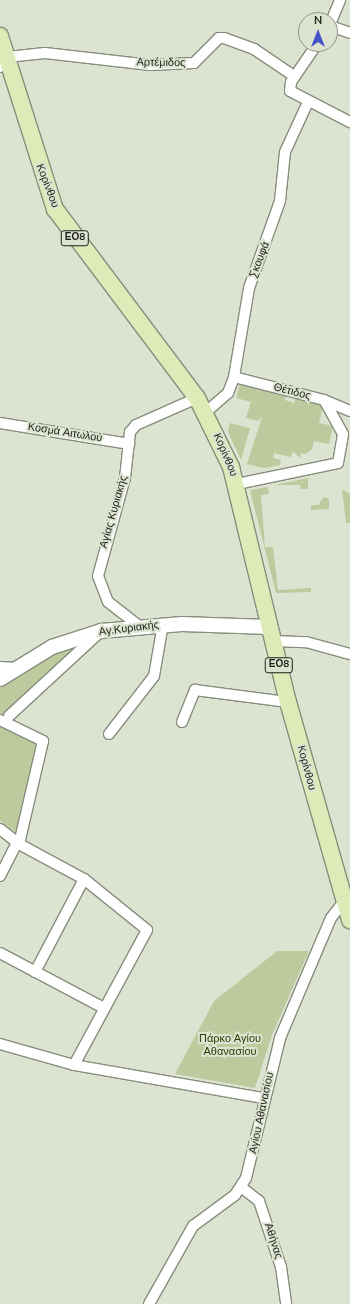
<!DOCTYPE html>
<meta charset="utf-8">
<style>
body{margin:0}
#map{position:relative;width:350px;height:1304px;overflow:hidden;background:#dde3d1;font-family:"Nunito Sans",sans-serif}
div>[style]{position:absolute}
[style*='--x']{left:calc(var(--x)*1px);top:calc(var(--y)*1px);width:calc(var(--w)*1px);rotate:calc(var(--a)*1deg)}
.green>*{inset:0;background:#bcca9d}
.roads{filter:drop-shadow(1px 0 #878d7c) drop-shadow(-1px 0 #878d7c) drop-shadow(0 1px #878d7c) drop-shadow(0 -1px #878d7c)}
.street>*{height:10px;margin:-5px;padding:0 5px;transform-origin:5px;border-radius:5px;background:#fff}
.secondary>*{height:14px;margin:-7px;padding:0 7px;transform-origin:7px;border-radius:7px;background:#fff}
.primary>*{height:16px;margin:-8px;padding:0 8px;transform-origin:8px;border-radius:8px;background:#dcebb7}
span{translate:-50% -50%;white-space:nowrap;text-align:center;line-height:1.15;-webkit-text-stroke:4px #dde3d1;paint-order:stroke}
.shield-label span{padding:1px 3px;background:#dde3d1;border:1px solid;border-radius:3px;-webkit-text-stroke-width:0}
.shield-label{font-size:10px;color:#1d1f19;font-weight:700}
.street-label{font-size:11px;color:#1d1f19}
.park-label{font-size:11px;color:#313d06}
.north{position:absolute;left:298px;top:12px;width:40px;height:40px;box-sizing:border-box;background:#dde3d1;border:1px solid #909587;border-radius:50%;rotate:0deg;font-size:11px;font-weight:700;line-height:16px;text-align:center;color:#1d1f19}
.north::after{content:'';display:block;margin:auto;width:14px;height:18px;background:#4353c7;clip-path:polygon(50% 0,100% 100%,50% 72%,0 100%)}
</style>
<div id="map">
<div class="green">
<div style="clip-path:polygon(240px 384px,286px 395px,285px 400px,294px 403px,296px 398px,323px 405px,319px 423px,333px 426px,329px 444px,314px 441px,312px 449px,306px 454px,301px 453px,300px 458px,293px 451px,291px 457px,274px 453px,273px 458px,281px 460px,280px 465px,264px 468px,247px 464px,262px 417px,258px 421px,246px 418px,251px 402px,236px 398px)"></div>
<div style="clip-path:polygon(230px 423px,250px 428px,241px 460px,228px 432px)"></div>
<div style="clip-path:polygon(308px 478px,308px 489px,301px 489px,300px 485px,275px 485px)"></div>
<div style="clip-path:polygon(268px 487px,269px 494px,261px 495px,265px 547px,273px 547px,278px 590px,311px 588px,311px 592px,276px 593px,250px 490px)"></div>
<div style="clip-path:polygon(342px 489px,350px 494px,350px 523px,346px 523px)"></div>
<div style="clip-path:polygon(324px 497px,329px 499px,329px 509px,311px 510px,311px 505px,318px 505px)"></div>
<div style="clip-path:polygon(86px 642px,6px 716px,0 714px,0 686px,48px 656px)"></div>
<div style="clip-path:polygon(0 725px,39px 743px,17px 833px,0 821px)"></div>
<div style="clip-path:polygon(277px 951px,309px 951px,272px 1035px,255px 1088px,175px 1074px,214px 1001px)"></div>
</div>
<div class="roads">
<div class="street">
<div style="--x:330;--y:24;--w:26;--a:-67"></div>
<div style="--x:330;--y:26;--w:21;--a:19"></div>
<div style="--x:317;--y:44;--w:46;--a:124.4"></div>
<div style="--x:291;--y:82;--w:9;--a:96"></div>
<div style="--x:290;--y:91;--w:68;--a:27.3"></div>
<div style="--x:0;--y:67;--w:12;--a:-55"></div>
<div style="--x:7;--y:57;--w:38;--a:-6"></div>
<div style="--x:45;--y:53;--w:106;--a:6.5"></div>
<div style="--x:150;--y:65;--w:44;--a:-2.6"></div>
<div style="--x:194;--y:63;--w:35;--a:-45"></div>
<div style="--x:219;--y:38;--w:5;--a:0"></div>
<div style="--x:224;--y:38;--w:32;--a:20"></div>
<div style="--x:254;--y:49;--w:48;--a:34"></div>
<div style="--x:234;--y:377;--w:93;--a:14.3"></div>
<div style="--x:324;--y:400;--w:28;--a:23"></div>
<div style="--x:206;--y:412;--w:29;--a:-41"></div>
<div style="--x:228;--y:393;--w:17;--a:-69"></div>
<div style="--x:234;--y:377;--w:90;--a:-80.4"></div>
<div style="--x:249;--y:288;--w:92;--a:-70.4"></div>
<div style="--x:280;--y:201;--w:49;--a:-84.2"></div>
<div style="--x:285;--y:152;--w:55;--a:-65.3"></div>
<div style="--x:0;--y:423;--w:131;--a:9.2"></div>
<div style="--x:237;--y:484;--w:103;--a:-11.7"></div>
<div style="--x:338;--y:463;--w:29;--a:-80"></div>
<div style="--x:343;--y:434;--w:39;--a:-119"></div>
<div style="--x:139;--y:626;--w:39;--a:-142"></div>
<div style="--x:108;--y:602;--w:28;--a:-111"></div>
<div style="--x:98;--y:576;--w:102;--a:-74.6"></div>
<div style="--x:125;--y:478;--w:46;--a:-83.8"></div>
<div style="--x:130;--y:432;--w:9;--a:-49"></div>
<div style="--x:136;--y:425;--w:67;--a:-23.9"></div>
<div style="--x:273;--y:641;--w:33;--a:2"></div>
<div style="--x:306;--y:642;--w:46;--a:15.3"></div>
<div style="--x:0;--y:667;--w:17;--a:3"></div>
<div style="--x:9;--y:716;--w:125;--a:-42.7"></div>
<div style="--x:0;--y:720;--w:48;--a:26"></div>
<div style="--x:43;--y:741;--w:106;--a:103.1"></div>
<div style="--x:182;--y:722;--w:35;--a:-68"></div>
<div style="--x:195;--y:690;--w:94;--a:7.4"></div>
<div style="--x:109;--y:734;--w:73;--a:-52.2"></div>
<div style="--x:154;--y:676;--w:53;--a:-80.2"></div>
<div style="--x:0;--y:829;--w:24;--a:38"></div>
<div style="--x:19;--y:844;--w:74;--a:28.3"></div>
<div style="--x:84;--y:879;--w:81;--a:39"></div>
<div style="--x:147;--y:930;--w:153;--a:118.4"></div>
<div style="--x:0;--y:876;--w:38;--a:-63"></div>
<div style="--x:0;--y:953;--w:118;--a:27.9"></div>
<div style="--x:35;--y:972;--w:105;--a:-62.2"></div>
<div style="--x:0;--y:1044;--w:77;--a:15.8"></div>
<div style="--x:74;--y:1065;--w:192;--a:9.9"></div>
<div style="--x:241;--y:1187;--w:23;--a:38"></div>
<div style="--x:259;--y:1201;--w:70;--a:71.6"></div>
<div style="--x:281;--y:1267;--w:37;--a:82"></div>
<div style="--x:149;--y:1304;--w:90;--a:-60.6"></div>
<div style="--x:193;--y:1226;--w:52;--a:-36.4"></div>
<div style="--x:235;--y:1195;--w:20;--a:-57"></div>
<div style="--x:246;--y:1178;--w:144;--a:-76.3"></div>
<div style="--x:280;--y:1038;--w:130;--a:-67"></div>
<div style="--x:331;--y:918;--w:23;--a:-52"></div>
</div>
<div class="secondary">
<div style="--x:0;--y:679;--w:61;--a:-31.6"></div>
<div style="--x:52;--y:647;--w:52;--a:-18.1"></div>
<div style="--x:101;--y:631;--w:81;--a:-4.9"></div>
<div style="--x:182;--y:624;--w:87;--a:2"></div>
</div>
<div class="primary">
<div style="--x:0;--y:36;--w:182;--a:72.4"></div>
<div style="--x:55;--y:209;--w:236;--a:53.1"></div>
<div style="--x:197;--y:398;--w:77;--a:63.8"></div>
<div style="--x:231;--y:467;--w:242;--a:76.4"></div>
<div style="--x:288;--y:702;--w:227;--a:74.1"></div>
</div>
</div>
<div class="shield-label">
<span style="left:75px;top:238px">ΕΟ8</span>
<span style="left:279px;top:665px">ΕΟ8</span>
</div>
<div class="street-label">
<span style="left:161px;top:63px;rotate:1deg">Αρτέμιδος</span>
<span style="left:47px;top:186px;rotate:69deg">Κορίνθου</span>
<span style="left:260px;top:260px;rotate:-69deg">Σκουφά</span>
<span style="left:292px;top:392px;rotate:15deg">Θέτιδος</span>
<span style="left:65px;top:433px;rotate:9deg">Κοσμά Αιτωλού</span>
<span style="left:225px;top:455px;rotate:67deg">Κορίνθου</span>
<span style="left:114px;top:512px;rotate:-74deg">Αγίας Κυριακής</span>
<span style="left:129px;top:629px;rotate:-7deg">Αγ.Κυριακής</span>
<span style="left:306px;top:768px;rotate:75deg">Κορίνθου</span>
<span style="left:262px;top:1113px;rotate:-78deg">Αγίου Αθανασίου</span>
<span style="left:273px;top:1241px;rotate:72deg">Αθήνας</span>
</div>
<div class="park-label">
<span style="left:230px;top:1046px">Πάρκο Αγίου<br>Αθανασίου</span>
</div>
<div class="north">N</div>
</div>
